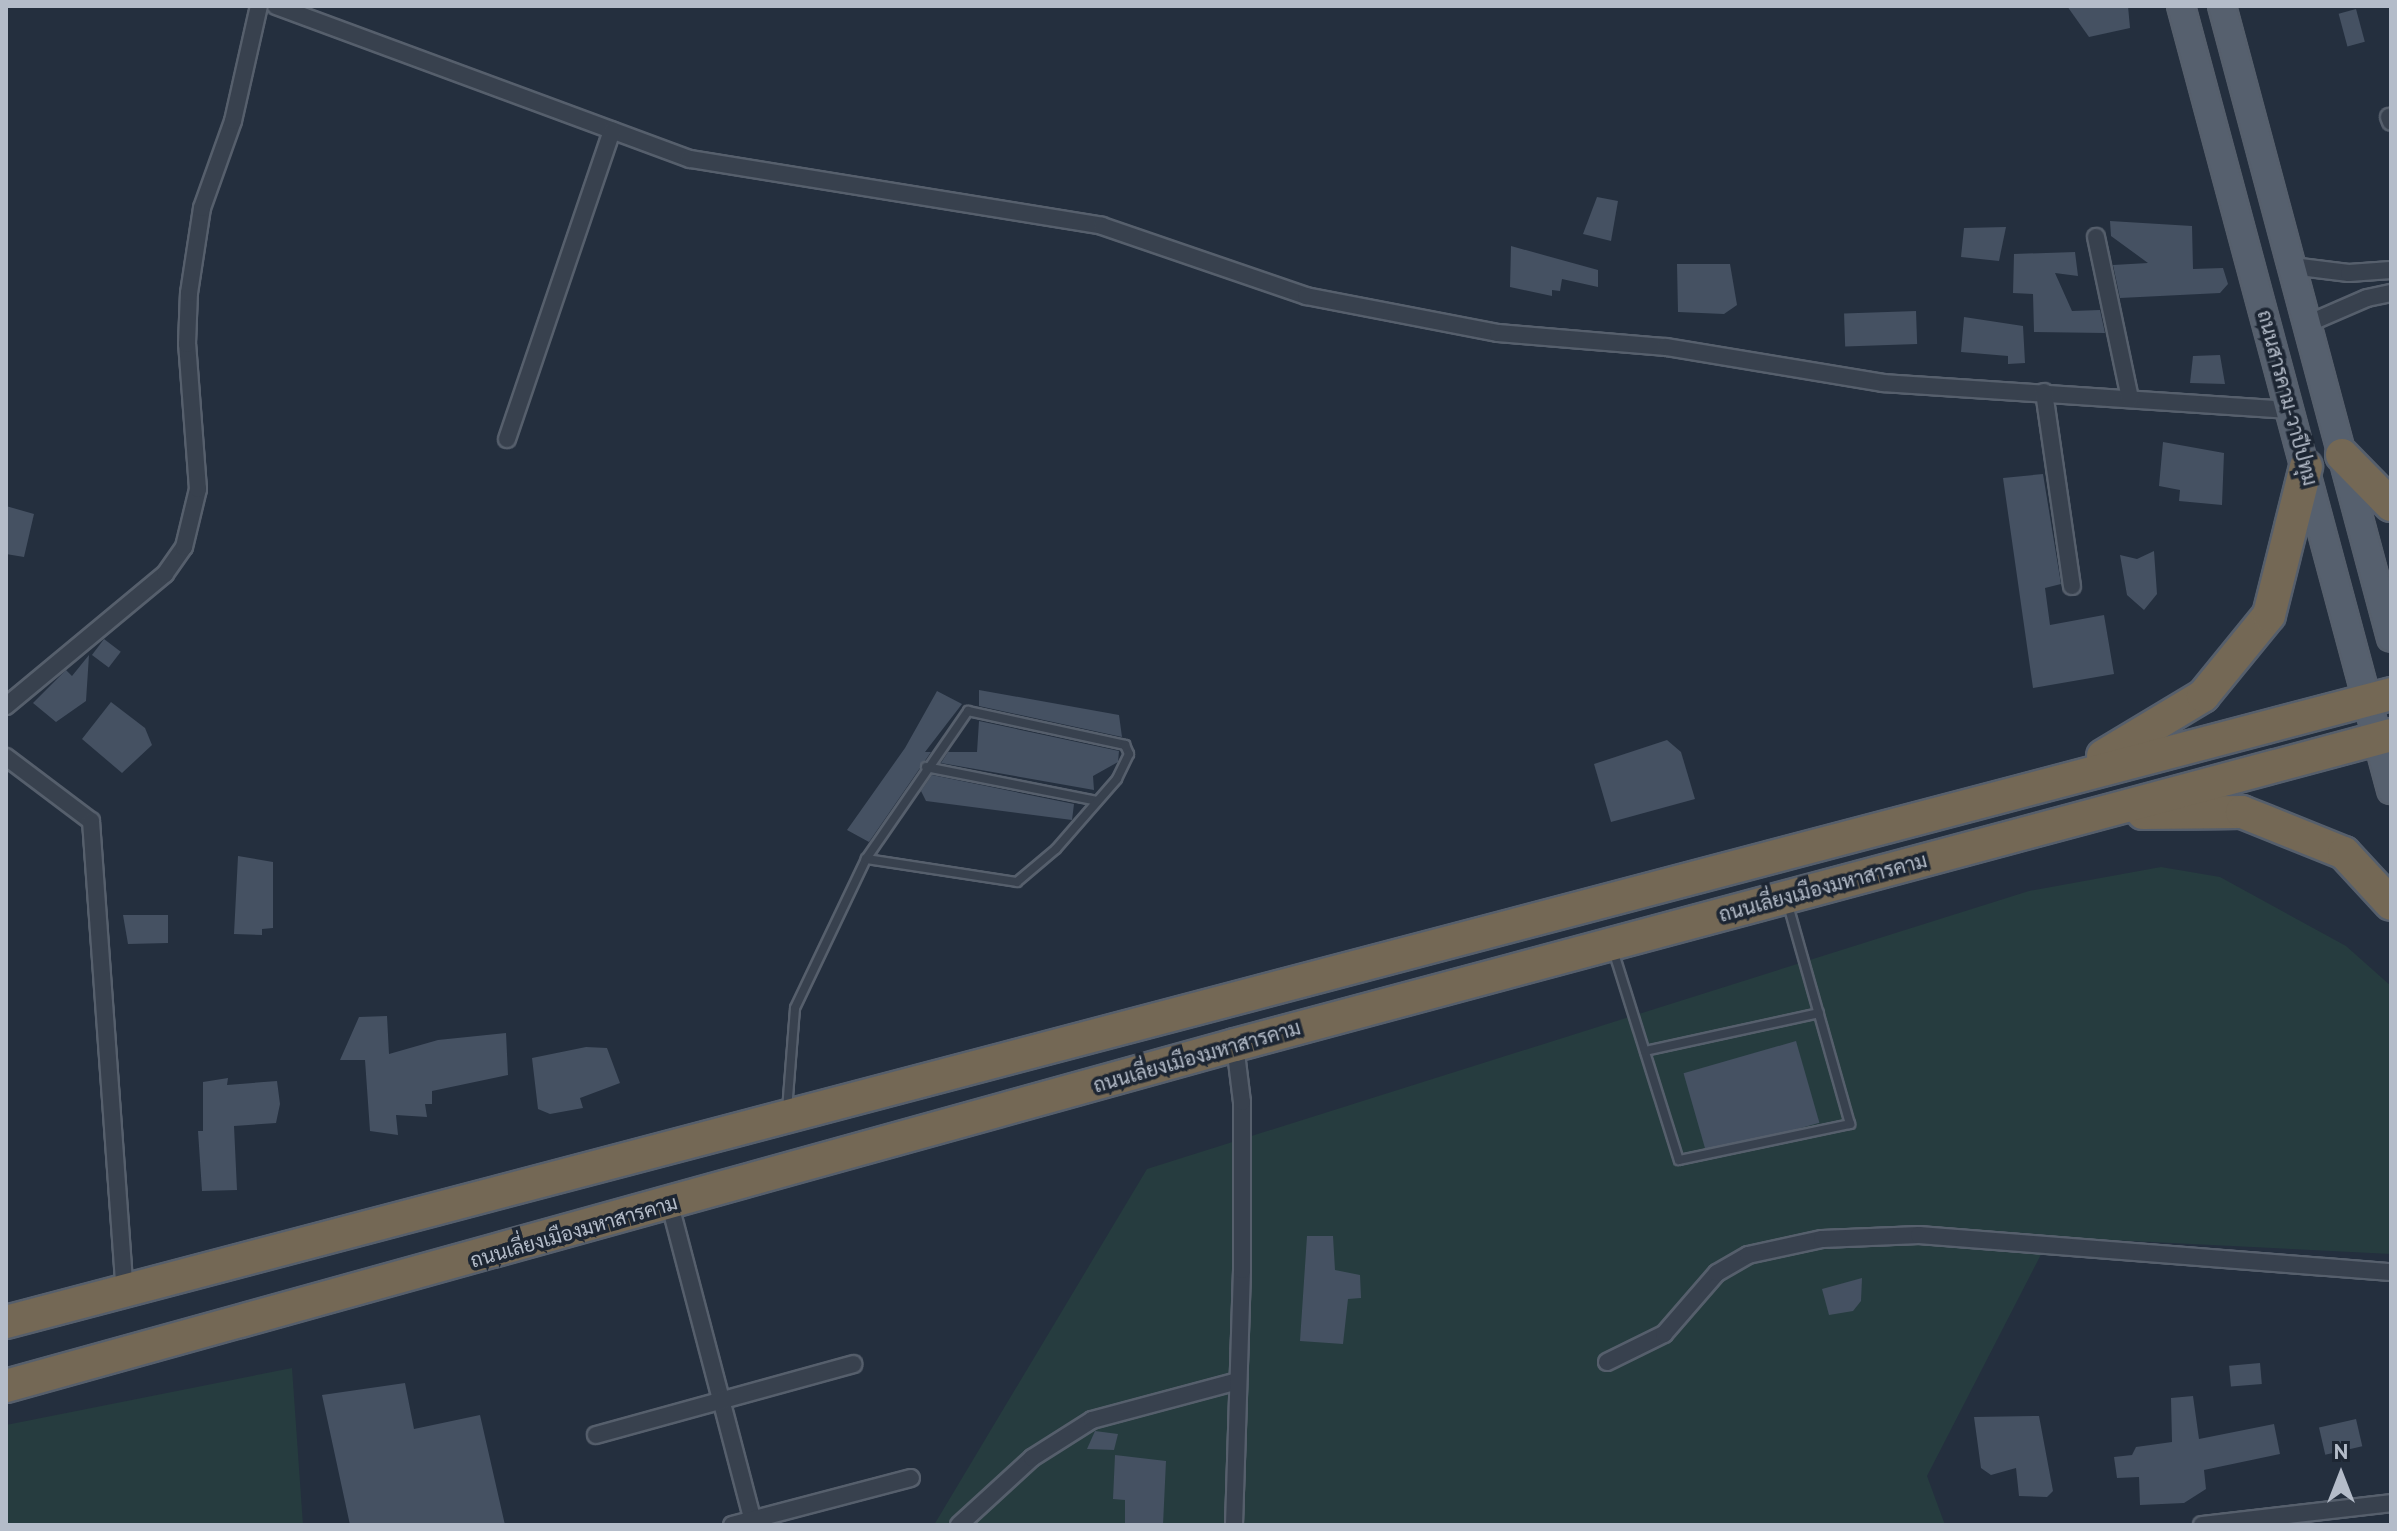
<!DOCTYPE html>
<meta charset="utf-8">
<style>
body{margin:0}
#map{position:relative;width:2397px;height:1531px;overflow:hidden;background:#242f3e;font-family:"PT Sans",Sarabun,sans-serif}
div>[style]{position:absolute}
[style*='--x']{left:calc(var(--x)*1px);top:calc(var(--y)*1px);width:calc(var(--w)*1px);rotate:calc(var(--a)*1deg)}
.green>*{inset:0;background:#263c3f}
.building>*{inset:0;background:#455162;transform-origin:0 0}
.roads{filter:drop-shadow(2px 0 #565f6c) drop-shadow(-2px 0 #565f6c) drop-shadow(0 2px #565f6c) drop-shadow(0 -2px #565f6c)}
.lane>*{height:8px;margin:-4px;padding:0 4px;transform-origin:4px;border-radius:4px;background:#38414e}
.street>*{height:16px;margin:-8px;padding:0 8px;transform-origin:8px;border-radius:8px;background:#38414e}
.primary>*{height:26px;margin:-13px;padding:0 13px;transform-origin:13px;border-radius:13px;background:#56606e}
.highway>*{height:32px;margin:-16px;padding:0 16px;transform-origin:16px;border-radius:16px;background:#746855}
span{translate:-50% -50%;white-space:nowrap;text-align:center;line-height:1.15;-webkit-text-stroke:7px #1d2633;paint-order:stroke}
.street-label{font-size:20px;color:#b4bcc9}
.frame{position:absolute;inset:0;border:8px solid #b4bcc9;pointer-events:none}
.north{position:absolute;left:2301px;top:1435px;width:80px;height:80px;-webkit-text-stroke:6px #1d2633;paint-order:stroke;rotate:0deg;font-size:22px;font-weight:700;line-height:32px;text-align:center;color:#b4bcc9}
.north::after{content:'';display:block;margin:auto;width:28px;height:36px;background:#b4bcc9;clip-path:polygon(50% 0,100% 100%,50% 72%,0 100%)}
</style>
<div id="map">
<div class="green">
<div style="clip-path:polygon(2161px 867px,2220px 877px,2346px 946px,2391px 986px,2391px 1254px,2050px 1237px,1927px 1476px,1945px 1525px,934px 1525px,1147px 1169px,2029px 891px)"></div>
<div style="clip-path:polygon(292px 1368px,303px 1525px,6px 1525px,6px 1425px)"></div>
</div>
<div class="building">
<div style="clip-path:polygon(2067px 6px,2128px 6px,2130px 28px,2089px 37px)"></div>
<div style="left:2356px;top:9px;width:34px;height:18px;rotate:75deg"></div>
<div style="clip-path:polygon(1597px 197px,1618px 201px,1611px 241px,1583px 234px)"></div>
<div style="clip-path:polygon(2110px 221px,2192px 226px,2193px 269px,2223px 268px,2228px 284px,2220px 293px,2120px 298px,2113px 265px,2148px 263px,2111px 236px)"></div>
<div style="clip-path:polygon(2006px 227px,1999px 261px,1961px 257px,1964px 228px)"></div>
<div style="clip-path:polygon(1511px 246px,1598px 270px,1598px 287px,1562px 279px,1560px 291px,1552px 290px,1552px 296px,1510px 287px)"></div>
<div style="clip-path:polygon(2075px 252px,2078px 276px,2055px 273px,2072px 311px,2100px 310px,2105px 333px,2034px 332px,2033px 294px,2013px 293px,2014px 254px)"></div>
<div style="clip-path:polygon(1677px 264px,1730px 264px,1737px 305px,1724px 314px,1678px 312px)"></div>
<div style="left:1916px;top:311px;width:33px;height:72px;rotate:88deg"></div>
<div style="clip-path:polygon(1964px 317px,2023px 326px,2025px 363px,2008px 364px,2008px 356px,1961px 352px)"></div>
<div style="clip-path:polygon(2220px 355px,2225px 384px,2190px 383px,2193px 356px)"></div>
<div style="clip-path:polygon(2163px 442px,2224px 453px,2222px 505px,2179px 501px,2180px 490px,2159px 486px)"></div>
<div style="clip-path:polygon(2043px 474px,2061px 584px,2045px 588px,2050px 625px,2104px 615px,2114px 674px,2033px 688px,2003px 478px)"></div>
<div style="clip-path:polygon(6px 506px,34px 514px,24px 557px,6px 554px)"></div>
<div style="clip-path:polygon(2154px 551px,2157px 594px,2144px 610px,2127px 595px,2120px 555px,2137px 559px)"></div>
<div style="left:104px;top:639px;width:21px;height:20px;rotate:37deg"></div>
<div style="clip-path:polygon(89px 655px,86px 701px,56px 722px,33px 703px,66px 670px,72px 676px)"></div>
<div style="clip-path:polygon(979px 690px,1119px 715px,1122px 737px,979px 706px)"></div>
<div style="clip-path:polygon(937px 691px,962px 704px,925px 752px,931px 752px,869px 842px,847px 830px,905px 748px)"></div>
<div style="clip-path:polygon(111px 702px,145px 728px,152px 745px,122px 773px,82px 739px)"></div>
<div style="clip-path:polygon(979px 721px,1119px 751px,1118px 762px,1093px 776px,1094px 790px,941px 763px,948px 752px,977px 752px)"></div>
<div style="clip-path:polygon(1667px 740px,1681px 752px,1695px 799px,1611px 822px,1594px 764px)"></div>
<div style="clip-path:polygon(932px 775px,1074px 804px,1072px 820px,926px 801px,921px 791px)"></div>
<div style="clip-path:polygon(238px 856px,273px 862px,273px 928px,262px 929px,262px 935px,234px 934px)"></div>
<div style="clip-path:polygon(123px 915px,168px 915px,168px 943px,128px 944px)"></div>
<div style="clip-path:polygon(387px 1016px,389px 1054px,438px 1040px,506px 1033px,508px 1075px,432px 1091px,432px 1104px,425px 1104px,427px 1117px,396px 1115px,398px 1135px,370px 1131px,365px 1060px,340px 1060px,359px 1017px)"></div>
<div style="left:1796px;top:1041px;width:85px;height:117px;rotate:74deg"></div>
<div style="clip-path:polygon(586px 1047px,607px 1048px,620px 1083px,580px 1098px,583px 1108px,550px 1114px,538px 1109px,532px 1058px)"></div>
<div style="clip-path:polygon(228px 1078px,227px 1085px,277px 1081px,280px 1104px,276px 1123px,234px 1126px,237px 1190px,202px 1191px,198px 1131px,203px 1131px,203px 1082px)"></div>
<div style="clip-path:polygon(1307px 1236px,1333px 1236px,1335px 1270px,1360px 1275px,1361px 1298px,1348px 1299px,1343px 1344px,1300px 1341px)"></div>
<div style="clip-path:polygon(1862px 1278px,1861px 1301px,1853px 1311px,1829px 1315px,1822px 1289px)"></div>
<div style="left:2260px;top:1363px;width:21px;height:31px;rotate:85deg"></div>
<div style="clip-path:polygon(405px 1383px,414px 1429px,480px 1415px,505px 1525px,350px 1525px,322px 1395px)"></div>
<div style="clip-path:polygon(2193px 1396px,2199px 1439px,2274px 1424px,2280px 1454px,2204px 1470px,2206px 1489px,2184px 1503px,2140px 1505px,2139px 1477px,2117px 1478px,2114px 1457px,2132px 1455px,2136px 1447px,2172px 1442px,2171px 1398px)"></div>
<div style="clip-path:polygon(2039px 1416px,2053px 1491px,2047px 1497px,2019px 1496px,2016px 1468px,1991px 1475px,1981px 1468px,1974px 1417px)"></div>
<div style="left:2356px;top:1419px;width:28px;height:38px;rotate:77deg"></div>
<div style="clip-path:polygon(1095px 1431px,1118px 1434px,1114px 1450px,1087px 1449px)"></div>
<div style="clip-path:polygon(1115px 1455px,1166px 1461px,1163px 1525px,1125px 1525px,1125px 1500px,1113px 1499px)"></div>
</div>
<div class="roads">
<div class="lane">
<div style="--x:926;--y:767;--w:174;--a:11.2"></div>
<div style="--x:1613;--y:950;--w:220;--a:72.6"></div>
<div style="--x:1679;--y:1160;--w:175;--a:-11.9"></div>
<div style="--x:1850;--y:1124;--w:228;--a:-105.8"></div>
<div style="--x:1645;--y:1051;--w:178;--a:-12.3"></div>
<div style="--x:787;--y:1110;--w:102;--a:-85.5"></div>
<div style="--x:795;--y:1008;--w:165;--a:-64.5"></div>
<div style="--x:866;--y:859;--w:180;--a:-55.4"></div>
<div style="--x:968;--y:711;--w:161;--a:12.2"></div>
<div style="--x:1125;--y:745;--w:10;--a:66"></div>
<div style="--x:1129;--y:754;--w:28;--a:116"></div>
<div style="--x:1117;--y:779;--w:93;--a:131.1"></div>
<div style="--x:1056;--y:849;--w:51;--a:139.8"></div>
<div style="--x:1017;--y:882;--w:153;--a:-171.3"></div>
</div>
<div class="street">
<div style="--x:276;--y:6;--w:441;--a:20.3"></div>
<div style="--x:690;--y:159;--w:417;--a:9.2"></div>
<div style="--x:1102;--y:226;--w:216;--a:18.9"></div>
<div style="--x:1306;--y:296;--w:196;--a:10.9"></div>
<div style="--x:1498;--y:333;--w:169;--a:4.8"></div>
<div style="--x:1666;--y:347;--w:220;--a:9.4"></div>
<div style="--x:1883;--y:383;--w:407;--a:3.8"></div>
<div style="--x:2389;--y:117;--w:5;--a:68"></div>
<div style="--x:2096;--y:237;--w:165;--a:78.1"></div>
<div style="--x:2292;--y:266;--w:57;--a:7"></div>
<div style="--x:2349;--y:273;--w:42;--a:-4.1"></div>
<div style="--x:2307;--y:324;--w:65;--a:-23.4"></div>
<div style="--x:2367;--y:298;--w:25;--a:-12"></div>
<div style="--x:2044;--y:392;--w:196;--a:81.8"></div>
<div style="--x:507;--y:439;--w:326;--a:-71.2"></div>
<div style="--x:6;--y:706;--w:207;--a:-39.7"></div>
<div style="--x:165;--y:574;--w:33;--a:-55"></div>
<div style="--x:184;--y:547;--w:60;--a:-76.4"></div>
<div style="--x:198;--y:489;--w:145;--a:-94.3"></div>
<div style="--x:187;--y:344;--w:51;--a:-87.8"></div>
<div style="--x:189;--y:293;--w:86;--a:-81.3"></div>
<div style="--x:202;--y:208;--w:92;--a:-70.4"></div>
<div style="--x:233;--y:121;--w:118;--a:-77.3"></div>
<div style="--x:6;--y:757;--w:106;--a:37"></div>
<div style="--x:91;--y:821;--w:472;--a:85.9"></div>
<div style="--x:670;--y:1205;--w:331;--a:75.3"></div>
<div style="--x:1607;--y:1362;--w:64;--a:-26.2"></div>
<div style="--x:1664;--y:1334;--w:81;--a:-49"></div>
<div style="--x:1717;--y:1273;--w:36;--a:-30"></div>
<div style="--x:1748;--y:1255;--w:76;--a:-12.2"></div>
<div style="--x:1822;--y:1239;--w:97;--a:-2.4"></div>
<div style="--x:1919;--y:1235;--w:473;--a:4.5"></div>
<div style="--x:596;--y:1435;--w:267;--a:-15.4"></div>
<div style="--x:732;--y:1525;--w:185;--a:-14.7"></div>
<div style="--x:959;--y:1525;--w:99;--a:-42.5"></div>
<div style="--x:1032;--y:1458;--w:71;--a:-32.3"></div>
<div style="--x:1092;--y:1420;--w:151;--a:-15"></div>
<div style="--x:1234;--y:1525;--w:255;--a:-88.2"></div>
<div style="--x:1242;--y:1270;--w:168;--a:-90"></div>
<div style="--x:1242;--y:1102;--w:57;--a:-97"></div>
<div style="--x:2202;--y:1525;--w:190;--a:-6.6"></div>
</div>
<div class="primary">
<div style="--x:2181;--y:6;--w:812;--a:75"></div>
<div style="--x:2222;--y:6;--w:654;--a:75.03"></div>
</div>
<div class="highway">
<div style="--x:2342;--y:455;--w:70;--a:45.6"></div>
<div style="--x:2103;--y:756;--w:117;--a:-31"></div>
<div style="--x:2203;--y:696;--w:104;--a:-50.8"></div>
<div style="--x:2269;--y:615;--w:153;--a:-76"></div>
<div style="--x:2143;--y:813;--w:99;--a:-0.6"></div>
<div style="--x:2242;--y:812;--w:110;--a:21.9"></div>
<div style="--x:2344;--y:853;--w:69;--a:47.3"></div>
<div style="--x:6;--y:1322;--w:2466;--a:-14.75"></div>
<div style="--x:6;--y:1386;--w:1275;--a:-15.51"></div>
<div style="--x:1235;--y:1045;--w:1197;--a:-15.01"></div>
</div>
</div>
<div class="street-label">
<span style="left:2287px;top:398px;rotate:75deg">ถนนสารคาม-วาปีปทุม</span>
<span style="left:1823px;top:888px;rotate:-15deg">ถนนเลี่ยงเมืองมหาสารคาม</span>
<span style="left:1197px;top:1057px;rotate:-16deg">ถนนเลี่ยงเมืองมหาสารคาม</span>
<span style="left:574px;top:1232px;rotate:-16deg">ถนนเลี่ยงเมืองมหาสารคาม</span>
</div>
<div class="frame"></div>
<div class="north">N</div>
</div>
